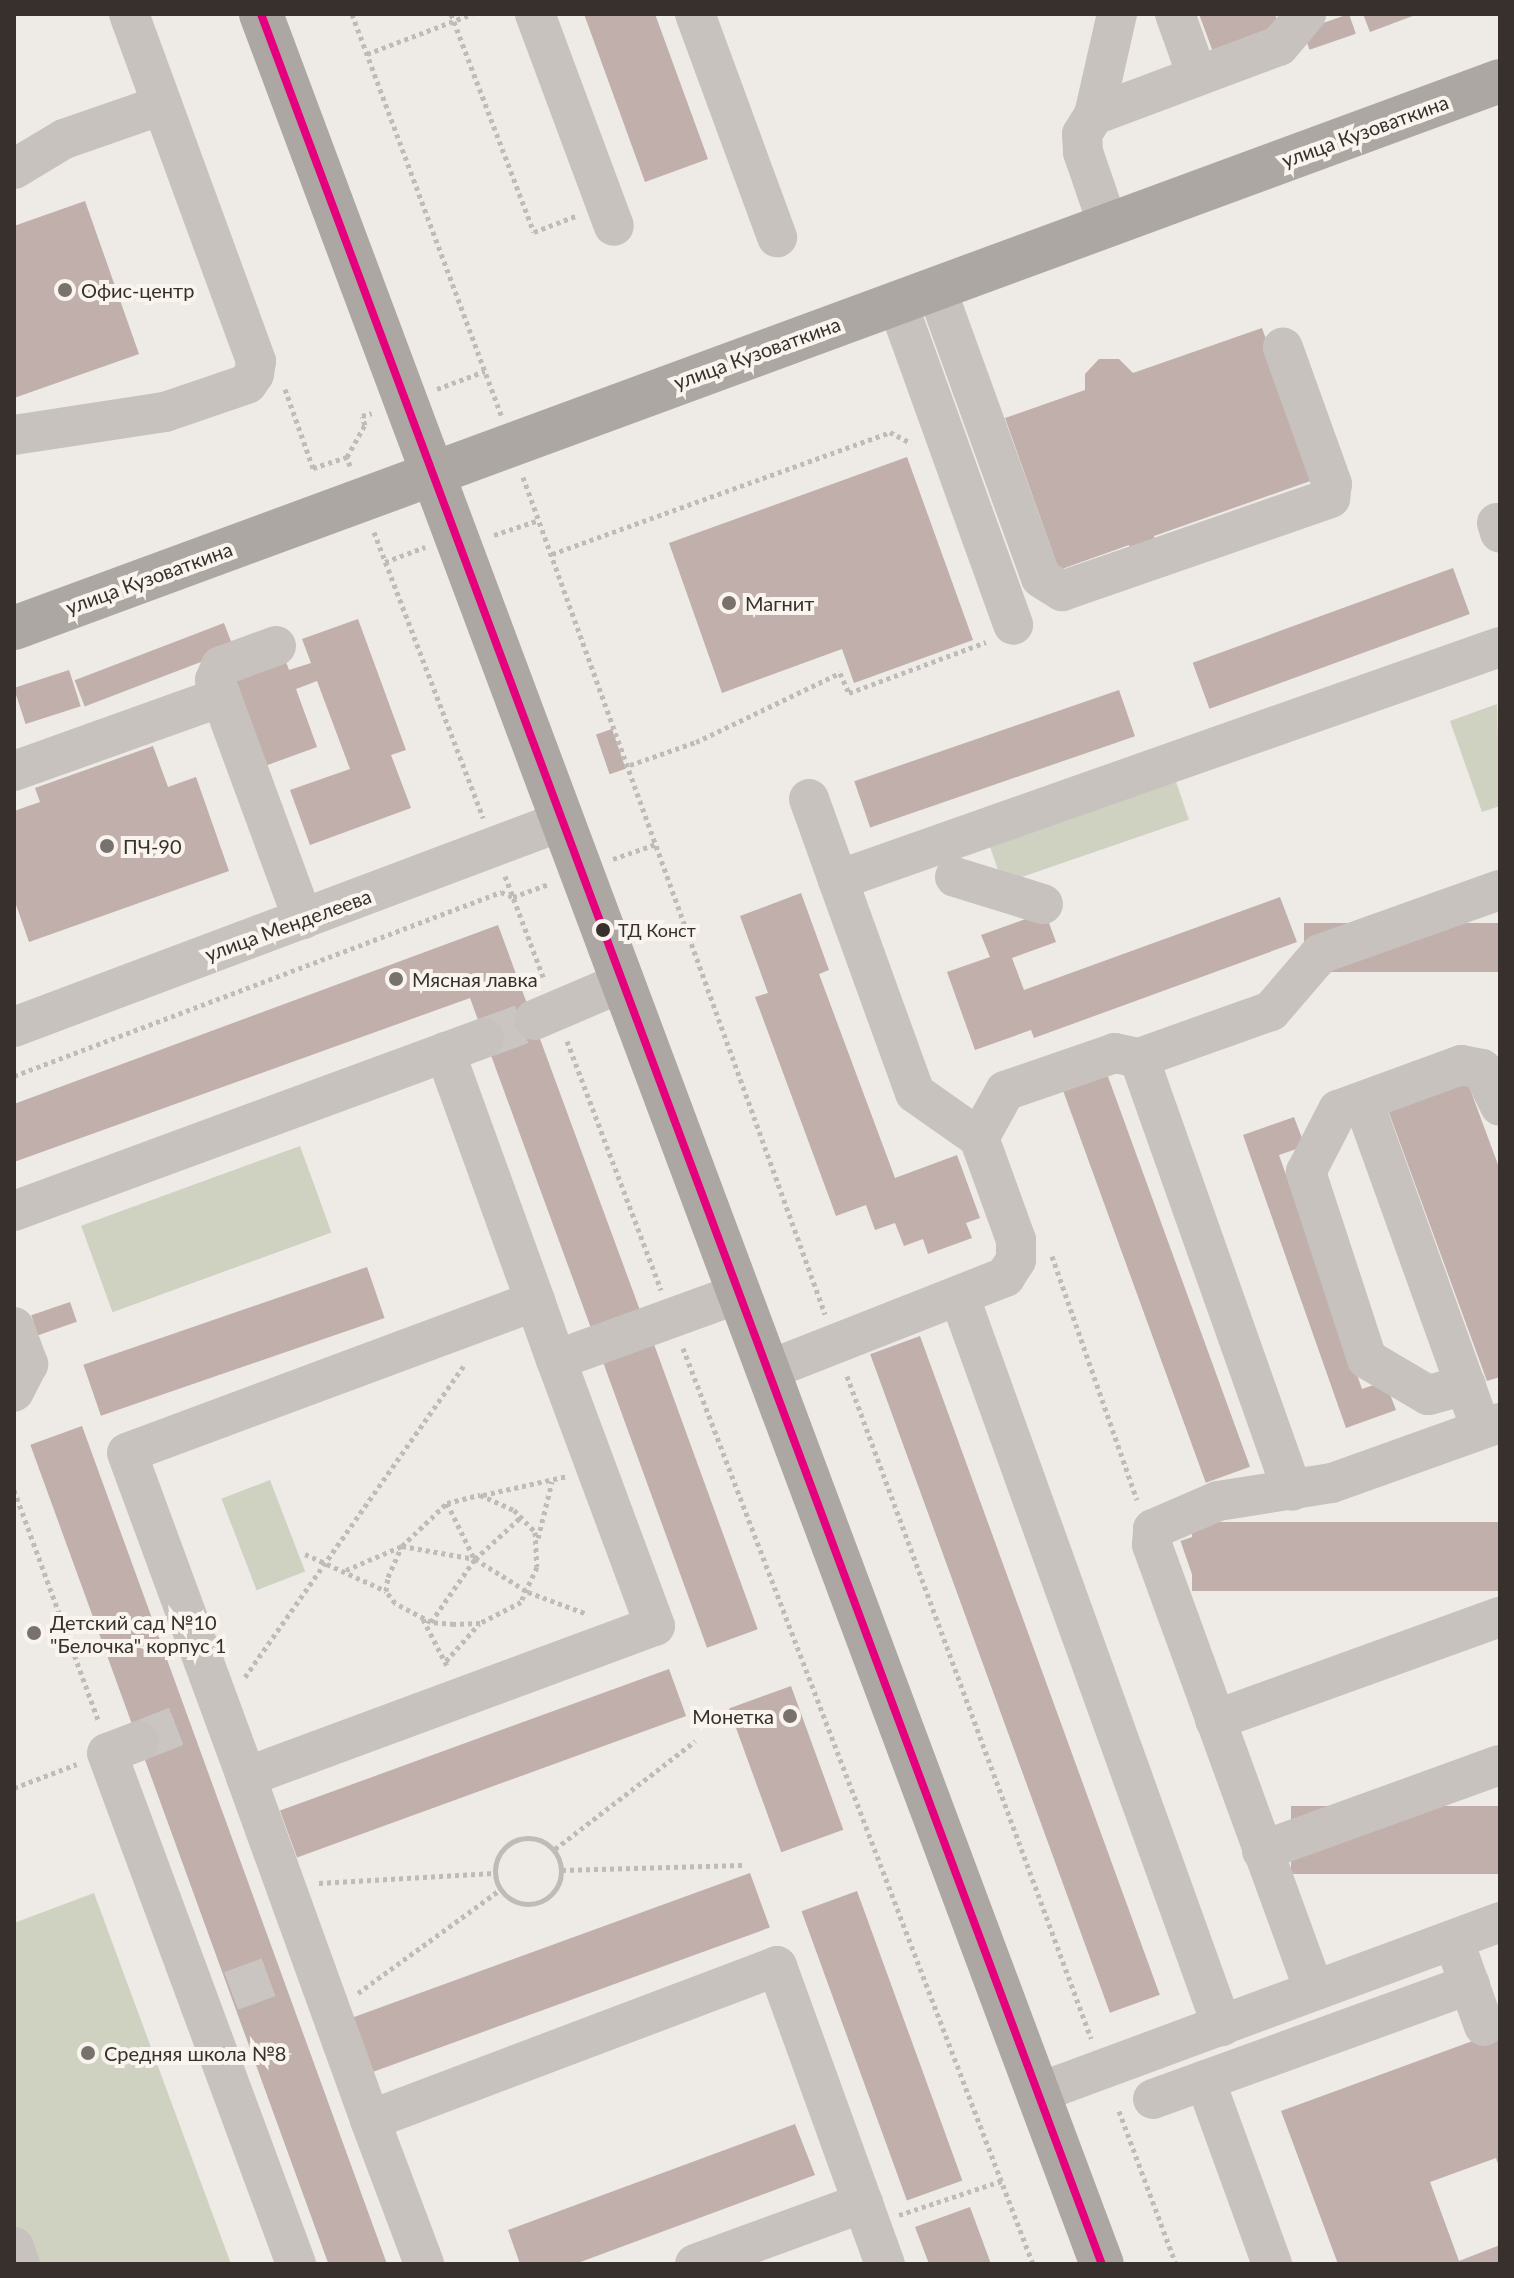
<!DOCTYPE html>
<meta charset="utf-8">
<style>
body{margin:0}
#map{position:relative;width:1514px;height:2278px;overflow:hidden;background:#eeeae6;font-family:Lato,sans-serif}
div>[style]{position:absolute}
[style*='--x']{left:calc(var(--x)*1px);top:calc(var(--y)*1px);width:calc(var(--w)*1px);rotate:calc(var(--a)*1deg)}
.green>*{inset:0;background:#cfd2c1;transform-origin:0 0}
.building>*{inset:0;background:#c0afaa;transform-origin:0 0}
.minor-tunnel>*{height:40px;margin-top:-20px;transform-origin:0;background:repeating-linear-gradient(90deg,#cac5c1 0 40px,transparent 0 60px)}
.path>*{height:5px;margin-top:-2.5px;transform-origin:0;background:repeating-linear-gradient(90deg,#c0bbb7 0 4px,transparent 0 8px)}
.path>.ring{margin:-2.5px;padding:0;box-sizing:content-box;background:none;border:5px solid #c0bbb7;border-radius:50%}
.minor>*{height:40px;margin:-20px;padding:0 20px;transform-origin:20px;border-radius:20px;background:#c8c2be}
.major>*{height:44px;margin:-22px;padding:0 22px;transform-origin:22px;border-radius:22px;background:#ada7a3}
.bus-1>*{height:8px;margin:-4px;padding:0 4px;transform-origin:4px;border-radius:4px;background:#e5007d}
.dots>*{width:22px;height:22px;translate:-50% -50%;box-sizing:border-box;border:4px solid #f9f4ee;border-radius:50%}
span{translate:-50% -50%;white-space:nowrap;text-align:center;line-height:1.15;-webkit-text-stroke:8px #f9f4ee;paint-order:stroke}
.bus-label{font-size:18px;color:#38302c}
.left{translate:0 -50%;text-align:left}
.street-label{font-size:20px;color:#38302c}
.poi-label{font-size:20px;color:#38302c}
.right{translate:-100% -50%;text-align:right}
.frame{position:absolute;inset:0;border:16px solid #38302c;pointer-events:none}
</style>
<div id="map">
<div class="green">
<div style="clip-path:polygon(1497px 704px,1500px 806px,1482px 812px,1450px 721px)"></div>
<div style="left:1174px;top:776px;width:46px;height:197px;rotate:71deg"></div>
<div style="left:300px;top:1146px;width:92px;height:233px;rotate:70deg"></div>
<div style="left:270px;top:1480px;width:98px;height:52px;rotate:69deg"></div>
<div style="clip-path:polygon(94px 1893px,231px 2264px,27px 2264px,14px 2229px,14px 1923px)"></div>
</div>
<div class="building">
<div style="clip-path:polygon(584px 14px,655px 14px,708px 159px,645px 182px)"></div>
<div style="clip-path:polygon(1199px 14px,1275px 14px,1280px 28px,1213px 52px)"></div>
<div style="left:1349px;top:14px;width:21px;height:49px;rotate:71deg"></div>
<div style="clip-path:polygon(1363px 14px,1418px 14px,1370px 32px)"></div>
<div style="clip-path:polygon(85px 201px,139px 354px,14px 398px,14px 226px)"></div>
<div style="clip-path:polygon(1262px 328px,1316px 479px,1154px 536px,1156px 547px,1131px 555px,1129px 545px,1059px 570px,1005px 418px,1085px 390px,1085px 374px,1099px 359px,1119px 359px,1133px 373px)"></div>
<div style="clip-path:polygon(907px 457px,973px 640px,854px 683px,842px 649px,722px 693px,669px 543px)"></div>
<div style="left:1453px;top:568px;width:49px;height:277px;rotate:70deg"></div>
<div style="clip-path:polygon(358px 619px,406px 750px,391px 755px,411px 808px,310px 845px,290px 790px,350px 769px,317px 681px,296px 689px,317px 747px,262px 767px,231px 679px,285px 659px,289px 670px,311px 663px,302px 639px)"></div>
<div style="left:224px;top:623px;width:28px;height:160px;rotate:69deg"></div>
<div style="left:69px;top:670px;width:38px;height:58px;rotate:72deg"></div>
<div style="left:1119px;top:690px;width:49px;height:280px;rotate:71deg"></div>
<div style="left:612px;top:729px;width:42px;height:17px;rotate:71deg"></div>
<div style="clip-path:polygon(153px 746px,168px 787px,196px 777px,229px 871px,29px 942px,14px 899px,14px 811px,40px 802px,35px 788px)"></div>
<div style="clip-path:polygon(801px 893px,829px 970px,819px 974px,895px 1178px,957px 1155px,980px 1218px,966px 1223px,972px 1238px,928px 1254px,923px 1239px,904px 1246px,895px 1223px,875px 1230px,866px 1205px,836px 1216px,755px 997px,768px 993px,740px 916px)"></div>
<div style="clip-path:polygon(1280px 897px,1297px 942px,1034px 1038px,1031px 1030px,975px 1050px,947px 972px,990px 957px,981px 935px,1045px 912px,1056px 942px,1012px 958px,1024px 990px)"></div>
<div style="left:1500px;top:923px;width:49px;height:196px;rotate:90deg"></div>
<div style="clip-path:polygon(498px 925px,641px 1313px,592px 1331px,470px 998px,14px 1162px,14px 1104px)"></div>
<div style="left:1107px;top:1074px;width:418px;height:47px;rotate:70deg"></div>
<div style="clip-path:polygon(1467px 1081px,1500px 1170px,1500px 1377px,1487px 1381px,1388px 1110px)"></div>
<div style="clip-path:polygon(1294px 1117px,1305px 1146px,1279px 1155px,1362px 1389px,1385px 1381px,1396px 1410px,1346px 1428px,1243px 1135px)"></div>
<div style="left:367px;top:1267px;width:54px;height:300px;rotate:71deg"></div>
<div style="left:70px;top:1302px;width:21px;height:41px;rotate:71deg"></div>
<div style="left:651px;top:1336px;width:312px;height:54px;rotate:70deg"></div>
<div style="left:920px;top:1336px;width:701px;height:53px;rotate:70deg"></div>
<div style="left:82px;top:1426px;width:893px;height:55px;rotate:70deg"></div>
<div style="left:1500px;top:1522px;width:69px;height:308px;rotate:90deg"></div>
<div style="left:1207px;top:1532px;width:42px;height:28px;rotate:71deg"></div>
<div style="left:669px;top:1669px;width:50px;height:414px;rotate:70deg"></div>
<div style="left:791px;top:1686px;width:153px;height:66px;rotate:70deg"></div>
<div style="left:1500px;top:1806px;width:68px;height:209px;rotate:90deg"></div>
<div style="left:750px;top:1873px;width:58px;height:422px;rotate:70deg"></div>
<div style="left:857px;top:1891px;width:308px;height:59px;rotate:70deg"></div>
<div style="clip-path:polygon(1500px 2031px,1500px 2169px,1496px 2158px,1430px 2182px,1459px 2261px,1500px 2245px,1500px 2264px,1338px 2264px,1281px 2111px)"></div>
<div style="clip-path:polygon(795px 2124px,815px 2175px,575px 2264px,520px 2264px,508px 2230px)"></div>
<div style="clip-path:polygon(970px 2207px,991px 2264px,929px 2264px,915px 2227px)"></div>
</div>
<div class="minor-tunnel">
<div style="--x:484;--y:1038;--w:53;--a:-19.8"></div>
<div style="--x:139;--y:1741;--w:55;--a:-21.4"></div>
<div style="--x:231;--y:1991;--w:55;--a:-20.1"></div>
</div>
<div class="path">
<div style="--x:352;--y:14;--w:428;--a:69.6"></div>
<div style="--x:451;--y:14;--w:233;--a:69.2"></div>
<div style="--x:534;--y:232;--w:45;--a:-20.9"></div>
<div style="--x:367;--y:54;--w:112;--a:-20.9"></div>
<div style="--x:285;--y:389;--w:84;--a:70.5"></div>
<div style="--x:313;--y:468;--w:36;--a:-18"></div>
<div style="--x:437;--y:389;--w:51;--a:-20.6"></div>
<div style="--x:350;--y:466;--w:9;--a:-108"></div>
<div style="--x:347;--y:457;--w:37;--a:-61"></div>
<div style="--x:365;--y:425;--w:9;--a:-108"></div>
<div style="--x:362;--y:416;--w:10;--a:-17"></div>
<div style="--x:523;--y:477;--w:890;--a:70.16"></div>
<div style="--x:374;--y:532;--w:306;--a:69.1"></div>
<div style="--x:494;--y:535;--w:47;--a:-18.4"></div>
<div style="--x:552;--y:554;--w:359;--a:-19.8"></div>
<div style="--x:890;--y:432;--w:24;--a:28"></div>
<div style="--x:385;--y:562;--w:43;--a:-20.6"></div>
<div style="--x:630;--y:765;--w:70;--a:-19.2"></div>
<div style="--x:696;--y:742;--w:160;--a:-25.6"></div>
<div style="--x:840;--y:673;--w:22;--a:66"></div>
<div style="--x:849;--y:693;--w:146;--a:-20.4"></div>
<div style="--x:613;--y:859;--w:46;--a:-19.2"></div>
<div style="--x:505;--y:876;--w:110;--a:69.3"></div>
<div style="--x:567;--y:1041;--w:266;--a:69.3"></div>
<div style="--x:14;--y:1076;--w:521;--a:-20.7"></div>
<div style="--x:501;--y:892;--w:13;--a:23"></div>
<div style="--x:513;--y:897;--w:37;--a:-20"></div>
<div style="--x:1052;--y:1256;--w:258;--a:70.8"></div>
<div style="--x:683;--y:1348;--w:981;--a:69.09"></div>
<div style="--x:847;--y:1376;--w:706;--a:69.77"></div>
<div style="--x:14;--y:1490;--w:245;--a:69.9"></div>
<div style="--x:480;--y:1495;--w:37;--a:24"></div>
<div style="--x:514;--y:1510;--w:30;--a:46"></div>
<div style="--x:535;--y:1532;--w:35;--a:87"></div>
<div style="--x:537;--y:1567;--w:38;--a:115"></div>
<div style="--x:521;--y:1602;--w:46;--a:152.9"></div>
<div style="--x:480;--y:1623;--w:26;--a:178"></div>
<div style="--x:454;--y:1624;--w:23;--a:-175"></div>
<div style="--x:431;--y:1622;--w:41;--a:-152.2"></div>
<div style="--x:395;--y:1603;--w:15;--a:-127"></div>
<div style="--x:386;--y:1591;--w:14;--a:-82"></div>
<div style="--x:388;--y:1577;--w:34;--a:-66"></div>
<div style="--x:402;--y:1546;--w:62;--a:-43.7"></div>
<div style="--x:447;--y:1503;--w:34;--a:-14"></div>
<div style="--x:483;--y:1495;--w:86;--a:-12.7"></div>
<div style="--x:447;--y:1503;--w:61;--a:63.9"></div>
<div style="--x:538;--y:1538;--w:58;--a:-76"></div>
<div style="--x:305;--y:1554;--w:89;--a:24.6"></div>
<div style="--x:346;--y:1570;--w:61;--a:-23.2"></div>
<div style="--x:402;--y:1546;--w:74;--a:10.1"></div>
<div style="--x:475;--y:1559;--w:62;--a:31.9"></div>
<div style="--x:528;--y:1592;--w:63;--a:20.4"></div>
<div style="--x:423;--y:1619;--w:53;--a:62.9"></div>
<div style="--x:431;--y:1622;--w:77;--a:-55.1"></div>
<div style="--x:475;--y:1559;--w:62;--a:-42.4"></div>
<div style="--x:446;--y:1661;--w:50;--a:-48.3"></div>
<div style="--x:245;--y:1677;--w:383;--a:-54.9"></div>
<div style="--x:14;--y:1788;--w:67;--a:-20.9"></div>
<div class="ring" style="left:495px;top:1838px;width:61px;height:61px"></div>
<div style="--x:555;--y:1849;--w:177;--a:-37.6"></div>
<div style="--x:562;--y:1870;--w:180;--a:-1.6"></div>
<div style="--x:319;--y:1883;--w:175;--a:-3.3"></div>
<div style="--x:358;--y:1993;--w:175;--a:-36"></div>
<div style="--x:1119;--y:2111;--w:163;--a:69.6"></div>
<div style="--x:899;--y:2215;--w:108;--a:-18.4"></div>
</div>
<div class="minor">
<div style="--x:535;--y:14;--w:226;--a:69.6"></div>
<div style="--x:695;--y:14;--w:238;--a:69.8"></div>
<div style="--x:1175;--y:14;--w:65;--a:70.2"></div>
<div style="--x:1094;--y:115;--w:104;--a:-77.2"></div>
<div style="--x:14;--y:169;--w:58;--a:-31"></div>
<div style="--x:64;--y:139;--w:104;--a:-19.1"></div>
<div style="--x:1108;--y:225;--w:77;--a:-108.9"></div>
<div style="--x:1083;--y:152;--w:18;--a:-93"></div>
<div style="--x:1082;--y:134;--w:22;--a:-58"></div>
<div style="--x:1094;--y:115;--w:197;--a:-20.5"></div>
<div style="--x:1279;--y:46;--w:42;--a:-49.8"></div>
<div style="--x:936;--y:288;--w:308;--a:70.1"></div>
<div style="--x:1041;--y:578;--w:25;--a:32"></div>
<div style="--x:1062;--y:591;--w:284;--a:-19.1"></div>
<div style="--x:1330;--y:498;--w:14;--a:-82"></div>
<div style="--x:1332;--y:484;--w:145;--a:-109.8"></div>
<div style="--x:897;--y:302;--w:343;--a:70.2"></div>
<div style="--x:14;--y:435;--w:153;--a:-8.7"></div>
<div style="--x:165;--y:412;--w:87;--a:-18.9"></div>
<div style="--x:247;--y:384;--w:12;--a:-55"></div>
<div style="--x:254;--y:374;--w:13;--a:-81"></div>
<div style="--x:256;--y:361;--w:370;--a:-110.1"></div>
<div style="--x:1497;--y:523;--w:10;--a:73"></div>
<div style="--x:276;--y:646;--w:59;--a:160"></div>
<div style="--x:221;--y:666;--w:15;--a:113"></div>
<div style="--x:215;--y:680;--w:255;--a:69.8"></div>
<div style="--x:14;--y:771;--w:220;--a:-19.7"></div>
<div style="--x:809;--y:799;--w:86;--a:70.3"></div>
<div style="--x:955;--y:877;--w:92;--a:17.1"></div>
<div style="--x:534;--y:1020;--w:97;--a:-23.1"></div>
<div style="--x:14;--y:1027;--w:585;--a:-20.6"></div>
<div style="--x:445;--y:1052;--w:265;--a:70.1"></div>
<div style="--x:1139;--y:1058;--w:459;--a:70.5"></div>
<div style="--x:1363;--y:1101;--w:328;--a:70.2"></div>
<div style="--x:979;--y:1138;--w:78;--a:-144.9"></div>
<div style="--x:915;--y:1093;--w:226;--a:-109.9"></div>
<div style="--x:838;--y:880;--w:702;--a:-19.39"></div>
<div style="--x:14;--y:1211;--w:501;--a:-20.21"></div>
<div style="--x:960;--y:1298;--w:774;--a:70.21"></div>
<div style="--x:14;--y:1327;--w:40;--a:69"></div>
<div style="--x:28;--y:1364;--w:31;--a:117"></div>
<div style="--x:556;--y:1360;--w:63;--a:-109.6"></div>
<div style="--x:535;--y:1301;--w:435;--a:159.6"></div>
<div style="--x:127;--y:1453;--w:345;--a:69.8"></div>
<div style="--x:246;--y:1777;--w:436;--a:-20.3"></div>
<div style="--x:655;--y:1626;--w:284;--a:-110.4"></div>
<div style="--x:556;--y:1360;--w:196;--a:-20"></div>
<div style="--x:769;--y:1370;--w:254;--a:-21.5"></div>
<div style="--x:1005;--y:1277;--w:20;--a:-57"></div>
<div style="--x:1016;--y:1260;--w:20;--a:-90"></div>
<div style="--x:1016;--y:1240;--w:109;--a:-109.9"></div>
<div style="--x:979;--y:1138;--w:54;--a:-61"></div>
<div style="--x:1005;--y:1091;--w:116;--a:-19.1"></div>
<div style="--x:1115;--y:1053;--w:25;--a:12"></div>
<div style="--x:1139;--y:1058;--w:140;--a:-19.6"></div>
<div style="--x:1271;--y:1011;--w:75;--a:-49.3"></div>
<div style="--x:1320;--y:954;--w:191;--a:-19.6"></div>
<div style="--x:1466;--y:1385;--w:39;--a:165"></div>
<div style="--x:1428;--y:1395;--w:71;--a:-149.5"></div>
<div style="--x:1367;--y:1359;--w:197;--a:-108.1"></div>
<div style="--x:1306;--y:1172;--w:70;--a:-62.7"></div>
<div style="--x:1338;--y:1110;--w:131;--a:-20.1"></div>
<div style="--x:1461;--y:1065;--w:21;--a:11"></div>
<div style="--x:1482;--y:1069;--w:41;--a:64.1"></div>
<div style="--x:1215;--y:1720;--w:303;--a:-19.9"></div>
<div style="--x:139;--y:1741;--w:34;--a:159"></div>
<div style="--x:107;--y:1753;--w:545;--a:69.7"></div>
<div style="--x:246;--y:1777;--w:365;--a:70.1"></div>
<div style="--x:370;--y:2120;--w:435;--a:-20.7"></div>
<div style="--x:777;--y:1966;--w:317;--a:70.1"></div>
<div style="--x:1262;--y:1851;--w:253;--a:-19.9"></div>
<div style="--x:1460;--y:1958;--w:72;--a:70.6"></div>
<div style="--x:1314;--y:1990;--w:474;--a:-110"></div>
<div style="--x:1152;--y:1545;--w:16;--a:-86"></div>
<div style="--x:1153;--y:1529;--w:71;--a:-23.3"></div>
<div style="--x:1218;--y:1501;--w:115;--a:-9"></div>
<div style="--x:1332;--y:1483;--w:178;--a:-19.7"></div>
<div style="--x:1205;--y:2080;--w:196;--a:70"></div>
<div style="--x:1038;--y:2093;--w:493;--a:-20.3"></div>
<div style="--x:1153;--y:2099;--w:337;--a:-19.9"></div>
<div style="--x:370;--y:2120;--w:154;--a:69.4"></div>
<div style="--x:14;--y:2247;--w:18;--a:71"></div>
<div style="--x:695;--y:2264;--w:179;--a:-20"></div>
</div>
<div class="major">
<div style="--x:261;--y:14;--w:2402;--a:69.51"></div>
<div style="--x:14;--y:628;--w:1583;--a:-20.21"></div>
</div>
<div class="bus-1">
<div style="--x:261;--y:14;--w:2402;--a:69.51"></div>
</div>
<div class="dots">
<div style="left:65px;top:290px;background:#78716d"></div>
<div style="left:729px;top:603px;background:#78716d"></div>
<div style="left:107px;top:846px;background:#78716d"></div>
<div style="left:603px;top:930px;background:#38302c"></div>
<div style="left:396px;top:979px;background:#78716d"></div>
<div style="left:34px;top:1633px;background:#78716d"></div>
<div style="left:790px;top:1716px;background:#78716d"></div>
<div style="left:88px;top:2053px;background:#78716d"></div>
</div>
<div class="bus-label">
<span class="left" style="left:618px;top:930px">ТД Конст</span>
</div>
<div class="street-label">
<span style="left:1365px;top:131px;rotate:-20deg">улица Кузоваткина</span>
<span style="left:757px;top:353px;rotate:-20deg">улица Кузоваткина</span>
<span style="left:149px;top:578px;rotate:-20deg">улица Кузоваткина</span>
<span style="left:288px;top:925px;rotate:-20deg">улица Менделеева</span>
</div>
<div class="poi-label">
<span class="left" style="left:81px;top:290px">Офис-центр</span>
<span class="left" style="left:745px;top:603px">Магнит</span>
<span class="left" style="left:123px;top:846px">ПЧ-90</span>
<span class="left" style="left:412px;top:979px">Мясная лавка</span>
<span class="left" style="left:50px;top:1634px">Детский сад №10<br>"Белочка" корпус 1</span>
<span class="right" style="left:774px;top:1716px">Монетка</span>
<span class="left" style="left:104px;top:2053px">Средняя школа №8</span>
</div>
<div class="frame"></div>
</div>
